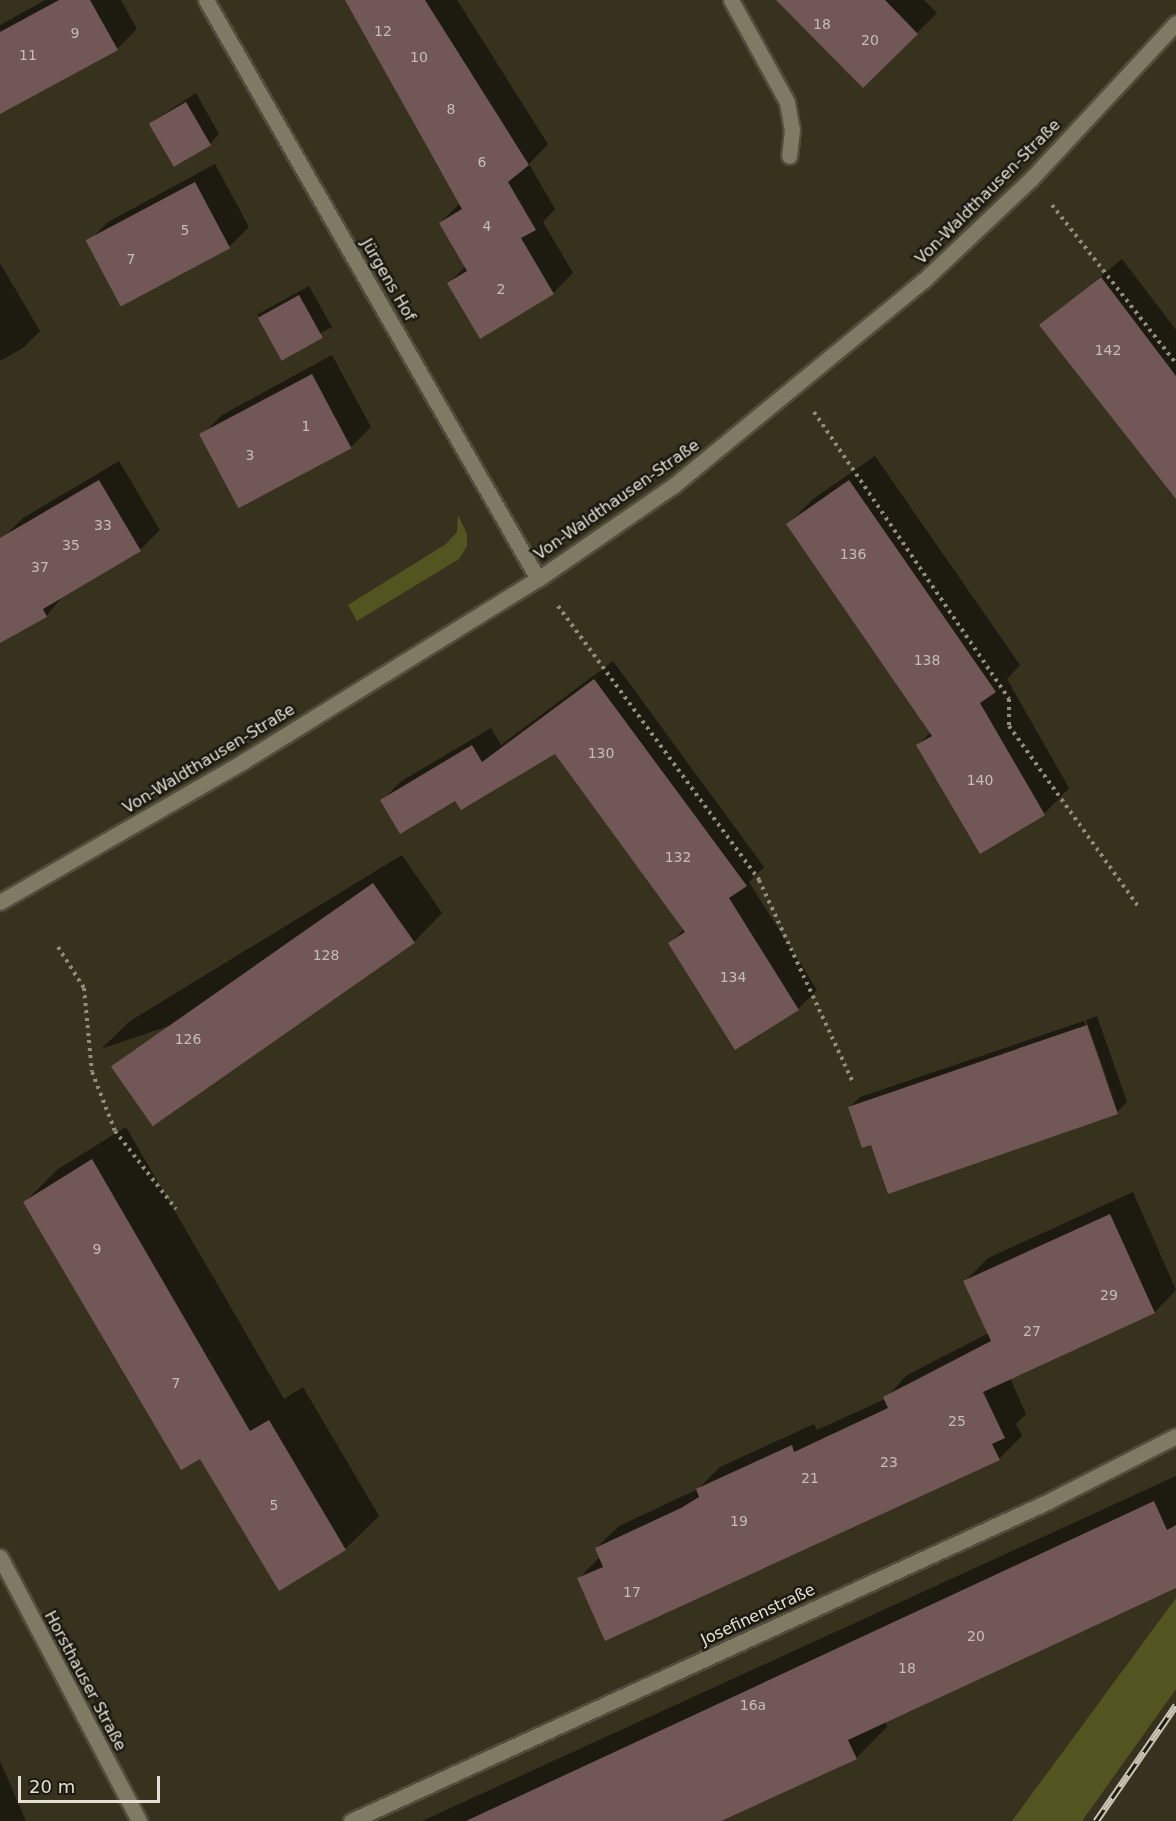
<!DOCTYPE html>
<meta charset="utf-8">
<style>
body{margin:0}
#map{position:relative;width:1176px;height:1821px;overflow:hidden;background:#37321e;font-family:"DejaVu Sans",sans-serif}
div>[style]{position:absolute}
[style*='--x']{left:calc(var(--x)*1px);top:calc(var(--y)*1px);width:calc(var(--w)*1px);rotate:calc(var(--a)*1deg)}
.green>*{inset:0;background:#535520}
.shadow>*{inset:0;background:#0007;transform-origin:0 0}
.building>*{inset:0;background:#715856;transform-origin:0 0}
.path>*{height:4px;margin-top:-2px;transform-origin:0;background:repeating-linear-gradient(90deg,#928e7e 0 3px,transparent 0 7.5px)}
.roads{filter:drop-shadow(2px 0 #514d3c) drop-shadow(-2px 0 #514d3c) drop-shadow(0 2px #514d3c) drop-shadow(0 -2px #514d3c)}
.street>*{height:15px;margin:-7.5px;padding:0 7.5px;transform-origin:7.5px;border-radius:7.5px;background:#7f7a64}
.secondary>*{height:15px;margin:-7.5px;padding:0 7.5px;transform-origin:7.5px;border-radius:7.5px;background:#7f7a64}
.rail>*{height:7px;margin-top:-3.5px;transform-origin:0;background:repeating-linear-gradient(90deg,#1c1a11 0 14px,#c7c4b7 0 28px);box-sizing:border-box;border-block:2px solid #c7c4b7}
span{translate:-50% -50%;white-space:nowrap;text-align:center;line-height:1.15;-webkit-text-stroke:5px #1c1a11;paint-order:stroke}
.number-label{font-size:14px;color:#c6beb4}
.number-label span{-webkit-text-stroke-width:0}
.street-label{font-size:16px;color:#e3e0d4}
.scale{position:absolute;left:18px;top:1776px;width:142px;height:27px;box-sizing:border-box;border:3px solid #e3e0d4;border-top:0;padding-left:8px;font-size:18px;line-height:21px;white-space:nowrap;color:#e3e0d4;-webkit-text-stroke:4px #1c1a11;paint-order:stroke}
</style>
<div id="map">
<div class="green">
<div style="clip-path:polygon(458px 515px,467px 534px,467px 546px,459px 559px,357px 621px,348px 605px,446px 544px,457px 532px)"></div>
<div style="clip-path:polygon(1176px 1598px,1176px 1689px,1082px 1821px,1012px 1821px)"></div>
</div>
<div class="shadow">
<div style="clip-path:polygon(45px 0,121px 0,137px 29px,117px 49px,0 111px,0 25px)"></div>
<div style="clip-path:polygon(346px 0,457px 0,548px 144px,529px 164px,555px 209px,543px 222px,573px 273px,553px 293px,449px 283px,466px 266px,440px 223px,460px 203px)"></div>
<div style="clip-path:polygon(783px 0,924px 0,937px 13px,863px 86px)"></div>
<div style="clip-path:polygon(196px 93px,219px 134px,210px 144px,150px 123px)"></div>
<div style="clip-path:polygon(215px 164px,249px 227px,229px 247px,88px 242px,108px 222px)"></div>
<div style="clip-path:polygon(1122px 259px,1176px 330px,1176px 497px,1041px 325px)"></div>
<div style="clip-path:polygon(0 263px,40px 331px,23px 348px,0 361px)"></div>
<div style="left:309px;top:286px;width:47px;height:59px;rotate:61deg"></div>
<div style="clip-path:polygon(332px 355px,371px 427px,351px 447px,202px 435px,222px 415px)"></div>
<div style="clip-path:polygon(875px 456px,1020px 665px,1007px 679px,1069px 788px,1044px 814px,918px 745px,931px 732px,788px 524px,813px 499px)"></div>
<div style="clip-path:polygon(119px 461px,160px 530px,140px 550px,65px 594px,46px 616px,0 642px,0 541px,23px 518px)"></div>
<div style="clip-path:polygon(613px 661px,764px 867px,749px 882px,817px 990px,798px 1009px,670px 943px,685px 928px,555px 752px,456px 799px,382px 801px,400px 782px,491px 728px,501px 745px)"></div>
<div style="clip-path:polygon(402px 855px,442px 913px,414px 942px,101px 1049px,130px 1021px)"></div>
<div style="clip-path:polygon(1097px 1016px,1127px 1102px,1117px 1112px,872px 1143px,850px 1107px,860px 1097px,1084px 1021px,1118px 1109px,1086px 1020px)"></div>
<div style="clip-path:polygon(126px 1127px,284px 1399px,303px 1387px,379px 1516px,345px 1549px,200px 1456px,25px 1202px,58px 1169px)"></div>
<div style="clip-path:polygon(1133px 1192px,1176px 1290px,1155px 1312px,1010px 1378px,1026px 1414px,1016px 1424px,1022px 1436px,999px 1459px,579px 1578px,600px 1557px,596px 1548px,619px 1526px,698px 1489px,720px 1467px,814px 1424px,817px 1430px,885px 1399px,907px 1375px,989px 1333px,965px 1281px,988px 1258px)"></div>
<div style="clip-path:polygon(1176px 1476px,1176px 1586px,885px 1721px,887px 1727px,856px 1758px,717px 1821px,422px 1821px)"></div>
<div style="clip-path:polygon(0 1761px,26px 1821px,0 1821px)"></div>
</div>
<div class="building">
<div style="clip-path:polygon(59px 0,90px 0,118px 50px,0 114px,0 32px)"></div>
<div style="clip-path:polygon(345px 0,425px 0,529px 165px,508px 182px,536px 230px,521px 238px,554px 294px,480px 339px,447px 283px,467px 271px,439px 223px,462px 209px)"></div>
<div style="clip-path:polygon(776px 0,885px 0,918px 34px,863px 88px)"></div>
<div style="left:186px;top:102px;width:50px;height:43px;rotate:60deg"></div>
<div style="left:195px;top:182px;width:75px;height:124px;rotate:62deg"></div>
<div style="clip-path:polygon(1101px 277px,1176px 376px,1176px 499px,1039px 325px)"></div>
<div style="left:299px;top:295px;width:49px;height:47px;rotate:61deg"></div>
<div style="left:312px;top:374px;width:84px;height:128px;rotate:62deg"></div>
<div style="clip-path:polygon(99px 480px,141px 551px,43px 609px,47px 617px,0 643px,0 538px)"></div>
<div style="clip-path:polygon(849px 480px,996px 692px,980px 703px,1045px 815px,980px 854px,916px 745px,932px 736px,786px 524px)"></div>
<div style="clip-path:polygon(594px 679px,747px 886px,729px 898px,799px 1010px,735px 1050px,668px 943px,685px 932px,555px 754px,461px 810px,455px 801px,400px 834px,380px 800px,472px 745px,482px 762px)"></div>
<div style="left:373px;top:883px;width:73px;height:320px;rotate:55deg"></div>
<div style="clip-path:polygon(1087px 1025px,1118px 1114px,888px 1194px,871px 1145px,862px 1148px,848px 1107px)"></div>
<div style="clip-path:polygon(92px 1159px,250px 1431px,269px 1420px,346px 1550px,279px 1591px,200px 1459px,181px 1470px,23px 1202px)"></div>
<div style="clip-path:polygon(1110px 1214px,1155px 1313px,983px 1392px,1005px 1438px,992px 1444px,1000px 1460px,605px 1641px,577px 1578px,603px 1567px,595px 1548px,681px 1508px,699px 1497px,696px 1489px,792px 1445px,794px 1452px,888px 1408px,883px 1397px,991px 1341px,963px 1281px)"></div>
<div style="clip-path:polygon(1154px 1501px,1167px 1530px,1176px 1525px,1176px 1588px,848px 1740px,857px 1759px,721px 1821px,466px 1821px)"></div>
</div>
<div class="path">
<div style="--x:1052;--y:205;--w:201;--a:51.9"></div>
<div style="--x:814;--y:412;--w:347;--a:55.8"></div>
<div style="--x:1009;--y:699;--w:27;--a:90"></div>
<div style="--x:1009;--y:726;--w:225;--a:54.4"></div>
<div style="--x:558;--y:606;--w:340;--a:53.7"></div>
<div style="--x:759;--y:880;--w:221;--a:65.1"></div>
<div style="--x:58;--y:947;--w:49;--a:57.6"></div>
<div style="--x:84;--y:988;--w:84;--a:84.6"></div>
<div style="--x:92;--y:1072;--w:63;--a:68.7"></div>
<div style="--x:115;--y:1131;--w:99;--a:52"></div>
</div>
<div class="roads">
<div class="street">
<div style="--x:206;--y:0;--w:667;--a:60.17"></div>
<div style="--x:731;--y:0;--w:116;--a:61.2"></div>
<div style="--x:787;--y:102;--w:27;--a:80"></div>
<div style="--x:792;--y:129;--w:27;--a:96"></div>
<div style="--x:351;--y:1821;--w:766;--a:-24.62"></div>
<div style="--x:1047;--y:1502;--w:145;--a:-27.1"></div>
</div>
<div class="secondary">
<div style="--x:0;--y:902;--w:282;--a:-30"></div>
<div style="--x:244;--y:761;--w:346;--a:-31.8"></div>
<div style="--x:538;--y:579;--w:164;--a:-34.6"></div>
<div style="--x:673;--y:486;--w:323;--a:-39.4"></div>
<div style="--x:923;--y:281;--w:149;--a:-43.4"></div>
<div style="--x:1031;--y:179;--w:213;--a:-47.1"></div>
<div style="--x:0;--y:1557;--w:298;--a:62.2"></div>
</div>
</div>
<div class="rail">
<div style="--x:1096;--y:1821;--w:141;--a:-55.4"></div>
</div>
<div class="number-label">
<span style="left:822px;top:24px">18</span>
<span style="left:383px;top:31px">12</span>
<span style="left:75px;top:33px">9</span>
<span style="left:870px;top:40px">20</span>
<span style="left:28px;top:55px">11</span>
<span style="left:419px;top:57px">10</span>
<span style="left:451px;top:109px">8</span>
<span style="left:482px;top:162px">6</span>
<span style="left:487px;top:226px">4</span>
<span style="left:185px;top:230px">5</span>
<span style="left:131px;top:259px">7</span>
<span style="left:501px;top:289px">2</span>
<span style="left:1108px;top:350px">142</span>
<span style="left:306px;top:426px">1</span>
<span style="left:250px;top:455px">3</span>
<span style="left:103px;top:525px">33</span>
<span style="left:71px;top:545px">35</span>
<span style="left:853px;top:554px">136</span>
<span style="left:40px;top:567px">37</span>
<span style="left:927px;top:660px">138</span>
<span style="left:601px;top:753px">130</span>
<span style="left:980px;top:780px">140</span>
<span style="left:678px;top:857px">132</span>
<span style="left:326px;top:955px">128</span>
<span style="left:733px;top:977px">134</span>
<span style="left:188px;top:1039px">126</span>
<span style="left:97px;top:1249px">9</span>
<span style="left:1109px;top:1295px">29</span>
<span style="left:1032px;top:1331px">27</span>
<span style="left:176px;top:1383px">7</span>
<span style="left:957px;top:1421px">25</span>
<span style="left:889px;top:1462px">23</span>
<span style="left:810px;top:1478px">21</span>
<span style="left:274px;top:1505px">5</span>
<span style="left:739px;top:1521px">19</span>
<span style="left:632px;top:1592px">17</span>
<span style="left:976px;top:1636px">20</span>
<span style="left:907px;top:1668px">18</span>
<span style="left:753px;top:1705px">16a</span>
</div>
<div class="street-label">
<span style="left:988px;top:192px;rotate:-45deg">Von-Waldthausen-Straße</span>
<span style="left:388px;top:280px;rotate:60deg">Jürgens Hof</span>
<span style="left:617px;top:500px;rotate:-35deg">Von-Waldthausen-Straße</span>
<span style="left:209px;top:759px;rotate:-31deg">Von-Waldthausen-Straße</span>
<span style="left:758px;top:1615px;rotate:-25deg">Josefinenstraße</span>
<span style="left:85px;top:1681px;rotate:62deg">Horsthauser Straße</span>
</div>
<div class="scale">20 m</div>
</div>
